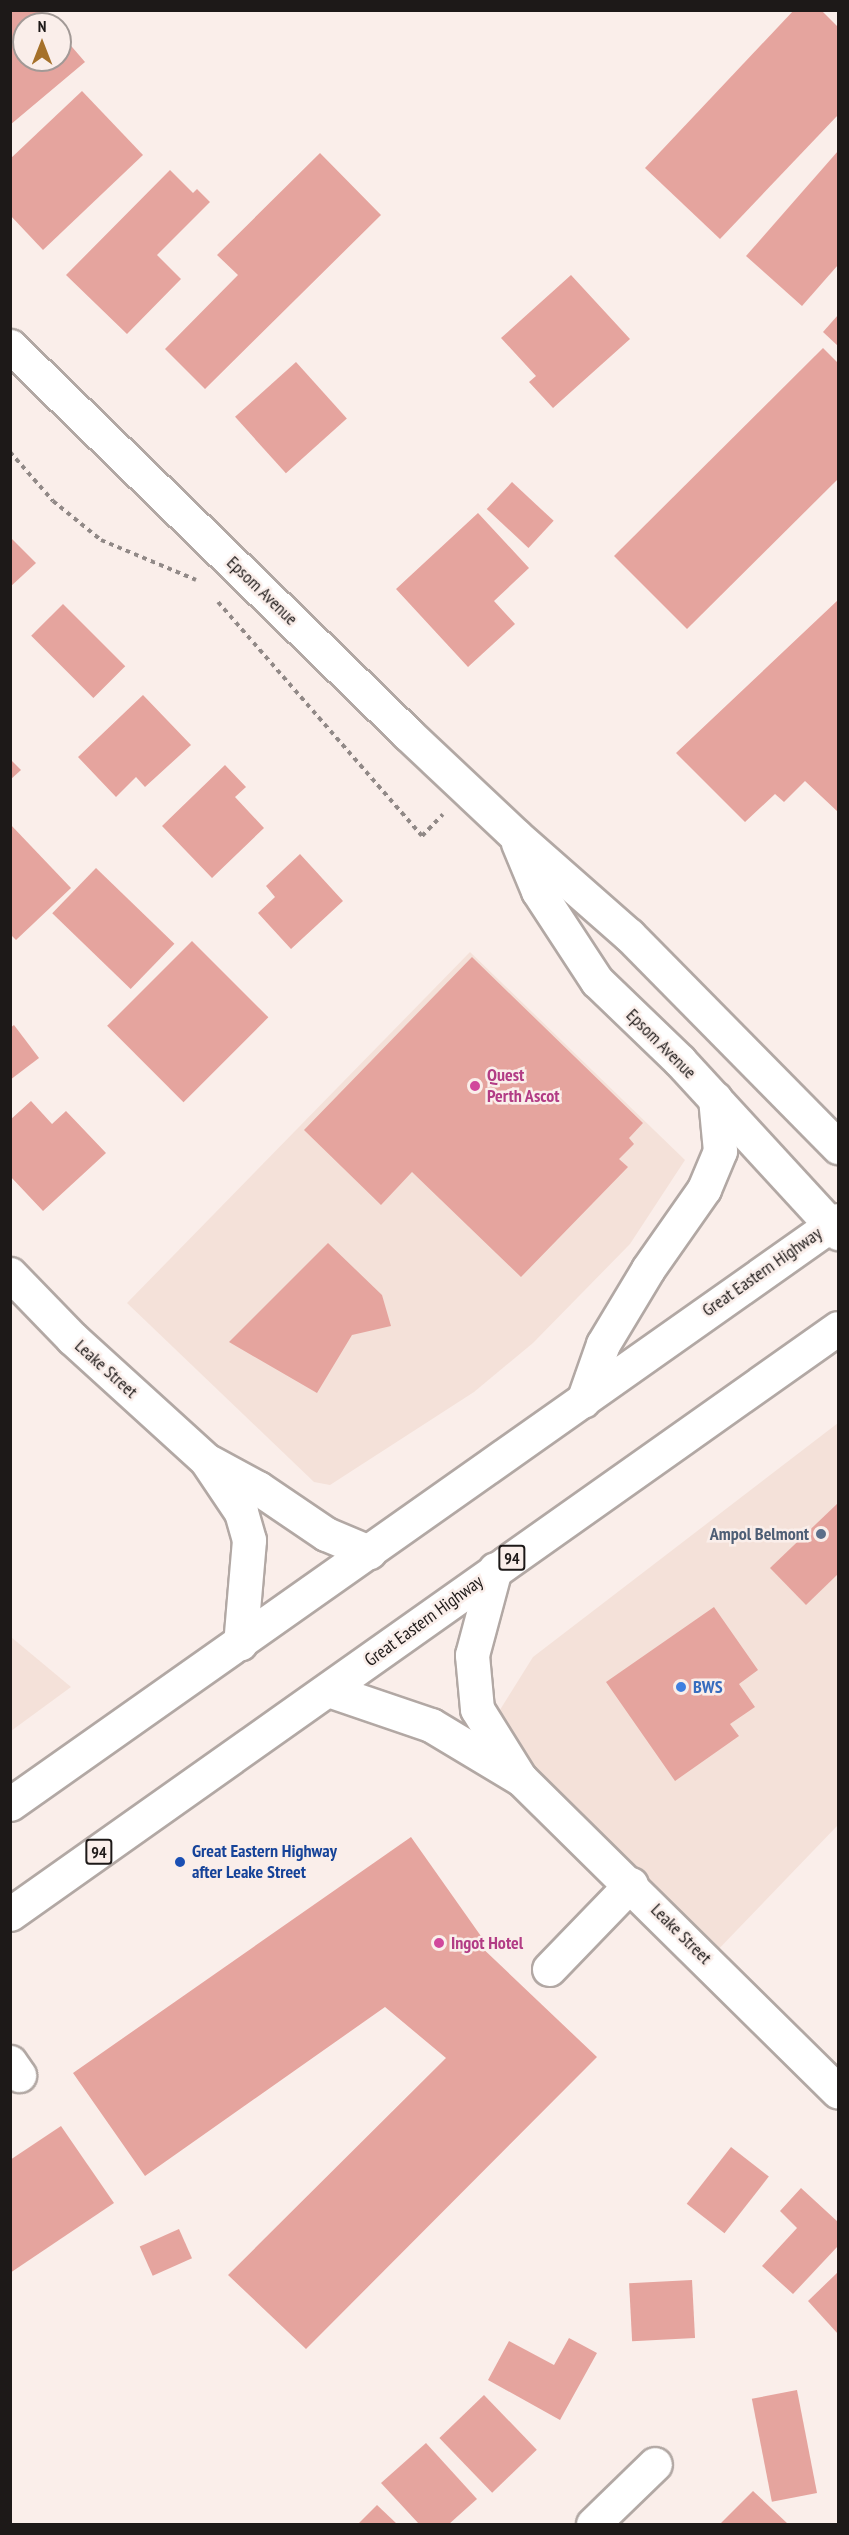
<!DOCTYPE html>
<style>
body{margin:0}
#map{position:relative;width:849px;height:2535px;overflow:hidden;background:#faeeea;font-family:"PT Sans Narrow",sans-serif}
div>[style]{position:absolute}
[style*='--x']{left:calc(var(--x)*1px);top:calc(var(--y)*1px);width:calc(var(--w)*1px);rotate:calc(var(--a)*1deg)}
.built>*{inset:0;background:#f4e1d9}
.building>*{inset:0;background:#e5a49e;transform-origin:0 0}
.path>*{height:4px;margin-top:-2px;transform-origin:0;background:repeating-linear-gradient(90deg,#918987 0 4.5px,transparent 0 9px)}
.roads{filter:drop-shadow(2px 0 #b2a8a4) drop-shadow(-2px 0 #b2a8a4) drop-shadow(0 2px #b2a8a4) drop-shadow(0 -2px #b2a8a4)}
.minor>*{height:33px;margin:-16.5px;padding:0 16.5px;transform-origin:16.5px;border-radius:16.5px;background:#fff}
.highway>*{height:33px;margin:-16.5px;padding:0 16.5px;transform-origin:16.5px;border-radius:16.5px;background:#fff}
.dots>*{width:16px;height:16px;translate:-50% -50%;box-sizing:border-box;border:3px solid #faeeea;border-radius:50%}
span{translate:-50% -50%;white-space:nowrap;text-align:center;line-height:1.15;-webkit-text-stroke:5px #faeeea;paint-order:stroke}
.shield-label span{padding:2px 4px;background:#faeeea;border:2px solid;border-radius:4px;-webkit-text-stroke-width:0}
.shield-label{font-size:16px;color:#1d1918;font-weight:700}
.street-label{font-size:18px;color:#1d1918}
.hotel-label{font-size:18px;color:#b23c85;font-weight:700}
.left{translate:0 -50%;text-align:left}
.service-label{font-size:18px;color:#4e5e75;font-weight:700}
.right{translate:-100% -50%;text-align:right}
.shop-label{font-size:18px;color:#366cbe;font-weight:700}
.transit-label{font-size:18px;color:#164399;font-weight:700}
.frame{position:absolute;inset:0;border:12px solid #1d1918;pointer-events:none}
.north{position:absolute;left:12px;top:12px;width:60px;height:60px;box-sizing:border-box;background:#faeeea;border:2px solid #a29996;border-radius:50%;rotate:0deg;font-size:16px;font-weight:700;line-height:24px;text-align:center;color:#1d1918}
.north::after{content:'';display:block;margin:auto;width:21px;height:27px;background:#a5712a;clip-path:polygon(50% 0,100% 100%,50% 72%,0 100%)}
</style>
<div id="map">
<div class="built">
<div style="clip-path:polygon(470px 952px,685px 1160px,630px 1244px,533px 1343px,474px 1392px,330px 1485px,314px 1482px,127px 1303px)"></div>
<div style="clip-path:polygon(838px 1423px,838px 1825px,711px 1957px,473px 1753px,533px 1657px)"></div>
<div style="clip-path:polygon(11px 1637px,71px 1687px,11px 1731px,10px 1731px)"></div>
</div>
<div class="building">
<div style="clip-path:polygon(10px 10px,40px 10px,52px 24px,24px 24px,24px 60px,60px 60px,60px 33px,85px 62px,10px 125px)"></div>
<div style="clip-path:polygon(794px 10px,821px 10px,838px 27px,838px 115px,720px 239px,645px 168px)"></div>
<div style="clip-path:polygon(82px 91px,143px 155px,43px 250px,10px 215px,10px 159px)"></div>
<div style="clip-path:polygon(838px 151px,838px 265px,802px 306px,746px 256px)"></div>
<div style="clip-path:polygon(320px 153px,381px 215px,205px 389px,165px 349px,238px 275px,217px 255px)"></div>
<div style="clip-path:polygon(170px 170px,193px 193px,197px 189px,210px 202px,157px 255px,181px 279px,127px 334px,66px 275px)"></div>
<div style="clip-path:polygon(571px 275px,630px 339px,553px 408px,529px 382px,536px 376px,501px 338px)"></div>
<div style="clip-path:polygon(838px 315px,838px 346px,823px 332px)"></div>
<div style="clip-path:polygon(823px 348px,838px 363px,838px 479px,687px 629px,614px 556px)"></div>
<div style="left:296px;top:362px;width:76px;height:82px;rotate:48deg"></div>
<div style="left:512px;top:482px;width:57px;height:37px;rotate:43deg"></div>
<div style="clip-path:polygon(478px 513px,529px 568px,494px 601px,515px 624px,468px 667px,396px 589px)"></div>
<div style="clip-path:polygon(10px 537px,36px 563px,10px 587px)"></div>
<div style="clip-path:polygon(838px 600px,838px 812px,805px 781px,784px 802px,775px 794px,745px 822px,676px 753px)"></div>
<div style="left:63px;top:604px;width:88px;height:45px;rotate:45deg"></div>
<div style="clip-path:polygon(143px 695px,191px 745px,145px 787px,136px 777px,116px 797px,78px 757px)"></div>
<div style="clip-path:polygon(10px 759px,21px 770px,10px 780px)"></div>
<div style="clip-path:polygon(225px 765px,246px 787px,235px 797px,264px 828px,212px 878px,162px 826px)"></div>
<div style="clip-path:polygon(10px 824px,71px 888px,16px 940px,10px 934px)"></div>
<div style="clip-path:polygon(300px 854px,343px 901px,291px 949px,258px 913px,275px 897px,266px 886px)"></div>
<div style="left:96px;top:868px;width:109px;height:63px;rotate:44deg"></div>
<div style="left:192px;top:941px;width:108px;height:120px;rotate:45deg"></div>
<div style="clip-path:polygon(472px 957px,643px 1123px,629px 1138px,634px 1144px,619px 1159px,628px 1167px,521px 1277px,412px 1172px,381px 1205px,304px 1130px)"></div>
<div style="clip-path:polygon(14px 1025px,39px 1058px,10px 1080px,10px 1028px)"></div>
<div style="clip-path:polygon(31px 1101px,52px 1124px,66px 1111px,106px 1153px,43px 1211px,10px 1176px,10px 1120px)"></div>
<div style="clip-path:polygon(328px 1243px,382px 1295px,391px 1326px,352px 1335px,317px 1393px,229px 1342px)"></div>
<div style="clip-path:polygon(838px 1503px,838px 1574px,806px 1605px,770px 1568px)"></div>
<div style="clip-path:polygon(714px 1607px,758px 1670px,739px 1684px,755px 1707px,730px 1724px,739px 1736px,675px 1781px,606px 1682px)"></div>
<div style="clip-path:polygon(411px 1837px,483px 1939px,477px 1943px,597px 2057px,306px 2349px,228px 2275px,446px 2058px,385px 2007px,145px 2176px,73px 2073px)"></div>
<div style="clip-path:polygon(61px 2126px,114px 2203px,10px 2273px,10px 2160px)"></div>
<div style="left:731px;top:2147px;width:48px;height:72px;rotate:38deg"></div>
<div style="clip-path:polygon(801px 2188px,838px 2222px,838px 2246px,793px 2294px,762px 2266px,797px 2228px,780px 2211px)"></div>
<div style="left:179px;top:2229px;width:32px;height:43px;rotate:66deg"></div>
<div style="clip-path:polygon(838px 2272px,838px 2334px,808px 2301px)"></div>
<div style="left:692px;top:2280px;width:58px;height:63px;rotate:87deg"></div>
<div style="clip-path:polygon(569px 2338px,597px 2353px,560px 2420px,488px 2380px,509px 2341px,554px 2365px)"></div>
<div style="left:797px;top:2390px;width:105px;height:46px;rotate:79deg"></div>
<div style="left:484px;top:2395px;width:76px;height:62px;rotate:46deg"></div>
<div style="clip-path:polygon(426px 2443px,477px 2499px,449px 2524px,419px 2524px,381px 2483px)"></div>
<div style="clip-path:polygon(753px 2491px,788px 2524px,720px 2524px)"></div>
<div style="clip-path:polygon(377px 2505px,397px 2524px,358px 2524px)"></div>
</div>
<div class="path">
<div style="--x:10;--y:452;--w:65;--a:48.7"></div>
<div style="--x:53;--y:501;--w:62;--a:39.1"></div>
<div style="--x:101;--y:540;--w:103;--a:22.8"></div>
<div style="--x:218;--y:602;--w:310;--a:48.9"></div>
<div style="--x:422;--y:836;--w:30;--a:-46"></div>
</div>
<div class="roads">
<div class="minor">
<div style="--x:10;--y:346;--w:556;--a:44.27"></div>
<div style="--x:408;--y:734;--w:147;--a:43.3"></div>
<div style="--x:515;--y:835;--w:152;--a:41.3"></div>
<div style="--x:629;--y:935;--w:298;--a:45.4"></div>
<div style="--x:518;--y:843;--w:52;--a:67.4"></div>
<div style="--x:538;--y:891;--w:108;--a:56.8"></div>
<div style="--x:597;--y:981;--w:115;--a:43.9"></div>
<div style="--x:680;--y:1061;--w:234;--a:47.4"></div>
<div style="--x:10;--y:1274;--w:89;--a:45.9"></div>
<div style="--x:72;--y:1338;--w:181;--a:42.3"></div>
<div style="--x:206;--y:1460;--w:63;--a:56.1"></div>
<div style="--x:241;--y:1512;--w:29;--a:74"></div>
<div style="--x:249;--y:1540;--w:104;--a:94.9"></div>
<div style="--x:210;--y:1462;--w:55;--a:28.4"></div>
<div style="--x:258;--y:1488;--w:82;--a:34.1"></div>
<div style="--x:326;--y:1534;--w:47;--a:22.7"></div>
<div style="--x:495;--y:1569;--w:89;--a:105"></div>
<div style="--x:472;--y:1655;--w:54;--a:84.7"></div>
<div style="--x:477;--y:1709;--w:81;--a:58.1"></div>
<div style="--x:328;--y:1690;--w:109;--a:18.8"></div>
<div style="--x:431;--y:1725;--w:105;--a:31"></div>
<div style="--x:521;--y:1779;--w:445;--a:44.6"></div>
<div style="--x:549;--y:1969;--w:118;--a:-46"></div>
<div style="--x:10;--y:2062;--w:16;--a:55"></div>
<div style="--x:593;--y:2524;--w:86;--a:-44.1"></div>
</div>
<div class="highway">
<div style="--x:583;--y:1401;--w:60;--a:-70.7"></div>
<div style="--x:603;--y:1344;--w:87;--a:-59"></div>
<div style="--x:648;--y:1269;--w:98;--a:-55"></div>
<div style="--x:704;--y:1189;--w:41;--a:-67.2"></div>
<div style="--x:720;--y:1151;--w:53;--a:-95.4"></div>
<div style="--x:10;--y:1804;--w:1013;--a:-35.2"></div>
<div style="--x:10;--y:1914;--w:1014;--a:-35.29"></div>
</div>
</div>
<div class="dots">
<div style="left:475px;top:1086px;background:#d1479c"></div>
<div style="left:821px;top:1534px;background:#5c6f8a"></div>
<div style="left:681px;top:1687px;background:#3f7fe0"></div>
<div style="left:180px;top:1862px;background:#1a4fb4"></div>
<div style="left:439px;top:1943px;background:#d1479c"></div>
</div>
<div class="shield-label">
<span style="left:512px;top:1558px">94</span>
<span style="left:99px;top:1852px">94</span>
</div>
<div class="street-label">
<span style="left:262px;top:591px;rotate:44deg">Epsom Avenue</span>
<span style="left:661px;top:1044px;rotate:45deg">Epsom Avenue</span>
<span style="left:762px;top:1272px;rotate:-35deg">Great Eastern Highway</span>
<span style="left:106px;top:1369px;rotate:42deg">Leake Street</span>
<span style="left:424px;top:1621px;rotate:-36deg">Great Eastern Highway</span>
<span style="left:681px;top:1934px;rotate:45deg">Leake Street</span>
</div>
<div class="hotel-label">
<span class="left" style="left:487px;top:1086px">Quest<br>Perth Ascot</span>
<span class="left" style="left:451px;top:1943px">Ingot Hotel</span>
</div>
<div class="service-label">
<span class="right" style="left:809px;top:1534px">Ampol Belmont</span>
</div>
<div class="shop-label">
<span class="left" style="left:693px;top:1687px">BWS</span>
</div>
<div class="transit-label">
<span class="left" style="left:192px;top:1862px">Great Eastern Highway<br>after Leake Street</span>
</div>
<div class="frame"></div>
<div class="north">N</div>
</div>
